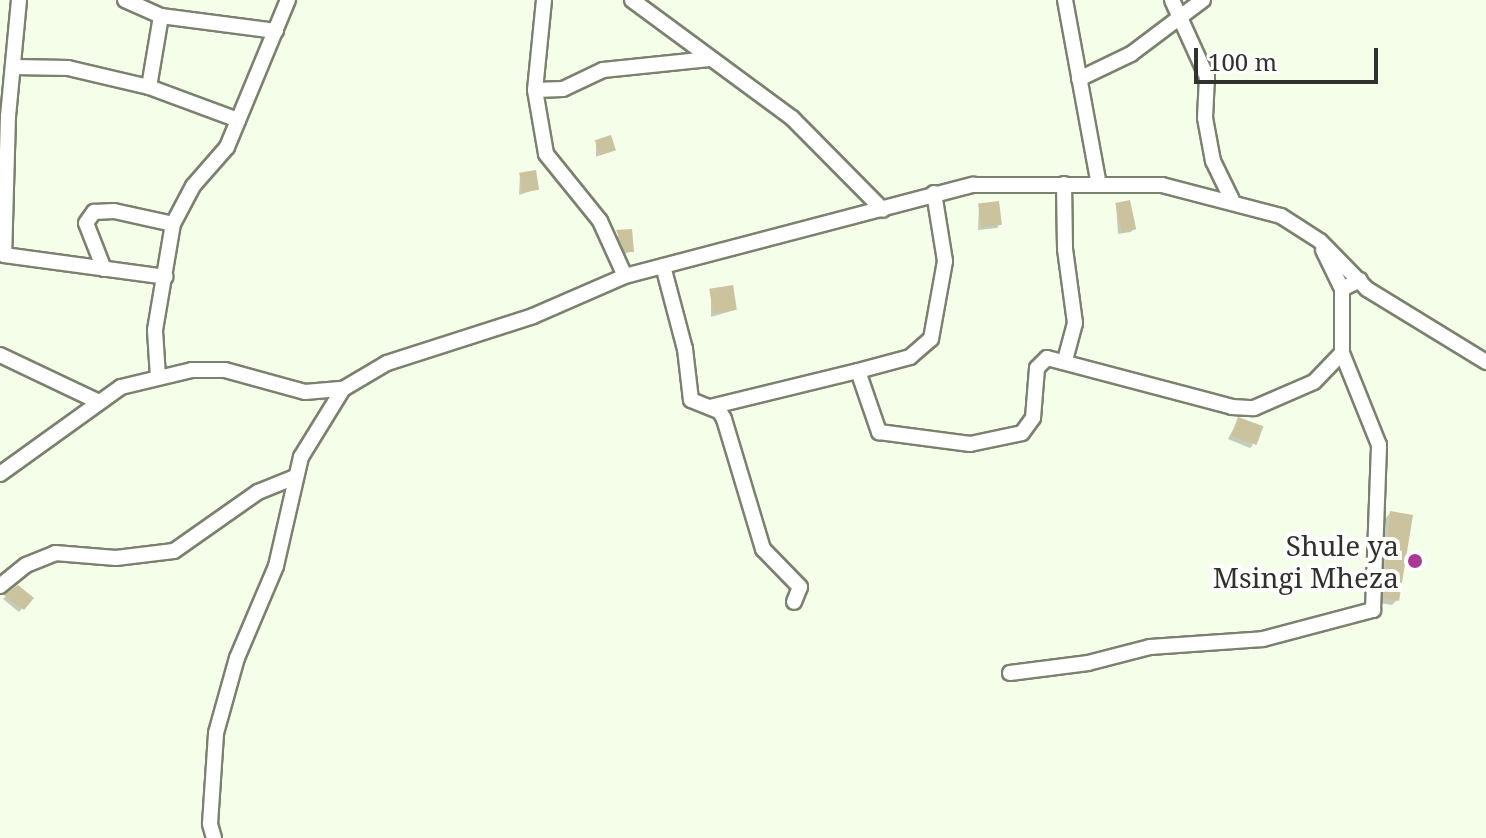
<!DOCTYPE html>
<style>
body{margin:0}
#map{position:relative;width:1486px;height:838px;overflow:hidden;background:#f4fee9;font-family:"Noto Serif",serif}
div>[style]{position:absolute}
[style*='--x']{left:calc(var(--x)*1px);top:calc(var(--y)*1px);width:calc(var(--w)*1px);rotate:calc(var(--a)*1deg)}
.shadow>*{inset:0;background:#0003}
.building>*{inset:0;background:#cbc39d;transform-origin:0 0}
.roads{filter:drop-shadow(2px 0 #7a826f) drop-shadow(-2px 0 #7a826f) drop-shadow(0 2px #7a826f) drop-shadow(0 -2px #7a826f)}
.street>*{height:14px;margin:-7px;padding:0 7px;transform-origin:7px;border-radius:7px;background:#fff}
.dots>*{width:22px;height:22px;translate:-50% -50%;box-sizing:border-box;border:4px solid #fff;border-radius:50%}
span{translate:-50% -50%;white-space:nowrap;text-align:center;line-height:1.15;-webkit-text-stroke:8px #fff;paint-order:stroke}
.poi-label{font-size:28px;color:#2f332b}
.right{translate:-100% -50%;text-align:right}
.scale{position:absolute;left:1194px;top:48px;width:184px;height:36px;box-sizing:border-box;border:4px solid #2f332b;border-top:0;padding-left:10px;font-size:24px;line-height:28px;white-space:nowrap;color:#2f332b;-webkit-text-stroke:6px #fff;paint-order:stroke}
</style>
<div id="map">
<div class="shadow">
<div style="clip-path:polygon(596px 142px,614px 149px,596px 157px)"></div>
<div style="clip-path:polygon(520px 175px,537px 189px,519px 195px)"></div>
<div style="clip-path:polygon(1116px 204px,1134px 228px,1131px 232px,1118px 234px)"></div>
<div style="clip-path:polygon(979px 205px,1000px 224px,997px 228px,978px 230px)"></div>
<div style="clip-path:polygon(630px 231px,632px 251px,622px 255px,614px 238px)"></div>
<div style="clip-path:polygon(711px 291px,735px 310px,711px 317px)"></div>
<div style="clip-path:polygon(1238px 420px,1253px 445px,1250px 448px,1228px 439px)"></div>
<div style="clip-path:polygon(1390px 513px,1397px 600px,1392px 605px,1379px 603px,1385px 519px)"></div>
<div style="clip-path:polygon(6px 596px,31px 598px,19px 612px,3px 599px)"></div>
</div>
<div class="building">
<div style="left:611px;top:135px;width:16px;height:17px;rotate:72deg"></div>
<div style="left:536px;top:170px;width:20px;height:17px;rotate:81deg"></div>
<div style="left:1130px;top:200px;width:30px;height:15px;rotate:78deg"></div>
<div style="left:999px;top:201px;width:24px;height:21px;rotate:83deg"></div>
<div style="clip-path:polygon(632px 229px,634px 252px,625px 252px,616px 230px)"></div>
<div style="left:733px;top:285px;width:25px;height:24px;rotate:81deg"></div>
<div style="left:1238px;top:417px;width:27px;height:20px;rotate:20deg"></div>
<div style="clip-path:polygon(1390px 511px,1413px 515px,1399px 601px,1383px 598px)"></div>
<div style="clip-path:polygon(18px 585px,34px 598px,24px 610px,4px 595px)"></div>
</div>
<div class="roads">
<div class="street">
<div style="--x:19;--y:0;--w:117;--a:95.4"></div>
<div style="--x:8;--y:116;--w:139;--a:91.6"></div>
<div style="--x:4;--y:255;--w:163;--a:7.7"></div>
<div style="--x:125;--y:0;--w:39;--a:24"></div>
<div style="--x:161;--y:16;--w:116;--a:7.4"></div>
<div style="--x:544;--y:0;--w:90;--a:95.7"></div>
<div style="--x:535;--y:90;--w:65;--a:80.2"></div>
<div style="--x:546;--y:154;--w:86;--a:51.1"></div>
<div style="--x:600;--y:221;--w:60;--a:65.6"></div>
<div style="--x:632;--y:0;--w:199;--a:36.4"></div>
<div style="--x:792;--y:118;--w:129;--a:45.3"></div>
<div style="--x:1065;--y:0;--w:188;--a:79.6"></div>
<div style="--x:1172;--y:0;--w:85;--a:65.6"></div>
<div style="--x:1207;--y:77;--w:41;--a:92.8"></div>
<div style="--x:1205;--y:118;--w:44;--a:79.5"></div>
<div style="--x:1213;--y:161;--w:43;--a:64"></div>
<div style="--x:14;--y:67;--w:54;--a:1.1"></div>
<div style="--x:68;--y:68;--w:83;--a:13.2"></div>
<div style="--x:149;--y:87;--w:95;--a:20.3"></div>
<div style="--x:1079;--y:79;--w:58;--a:-25.7"></div>
<div style="--x:1131;--y:54;--w:90;--a:-36.9"></div>
<div style="--x:149;--y:87;--w:72;--a:-80.4"></div>
<div style="--x:535;--y:90;--w:28;--a:-2"></div>
<div style="--x:563;--y:89;--w:44;--a:-25.4"></div>
<div style="--x:603;--y:70;--w:107;--a:-5.9"></div>
<div style="--x:1064;--y:184;--w:65;--a:89.1"></div>
<div style="--x:1065;--y:249;--w:75;--a:82.3"></div>
<div style="--x:1075;--y:323;--w:39;--a:105"></div>
<div style="--x:1323;--y:250;--w:43;--a:64"></div>
<div style="--x:663;--y:266;--w:86;--a:75.2"></div>
<div style="--x:685;--y:349;--w:51;--a:83.3"></div>
<div style="--x:691;--y:400;--w:31;--a:22"></div>
<div style="--x:720;--y:412;--w:8;--a:60"></div>
<div style="--x:724;--y:419;--w:136;--a:73.3"></div>
<div style="--x:763;--y:549;--w:53;--a:45.8"></div>
<div style="--x:800;--y:587;--w:16;--a:112"></div>
<div style="--x:104;--y:269;--w:49;--a:-111.4"></div>
<div style="--x:86;--y:223;--w:14;--a:-54"></div>
<div style="--x:94;--y:212;--w:20;--a:-3"></div>
<div style="--x:114;--y:211;--w:60;--a:12.4"></div>
<div style="--x:0;--y:355;--w:107;--a:25.4"></div>
<div style="--x:858;--y:371;--w:54;--a:-15.1"></div>
<div style="--x:910;--y:357;--w:28;--a:-41"></div>
<div style="--x:931;--y:339;--w:79;--a:-79.8"></div>
<div style="--x:945;--y:261;--w:69;--a:-99.2"></div>
<div style="--x:158;--y:377;--w:47;--a:-93.7"></div>
<div style="--x:155;--y:330;--w:108;--a:-80.4"></div>
<div style="--x:173;--y:224;--w:43;--a:-62.2"></div>
<div style="--x:193;--y:186;--w:52;--a:-48.9"></div>
<div style="--x:227;--y:147;--w:159;--a:-67.5"></div>
<div style="--x:710;--y:407;--w:152;--a:-13.7"></div>
<div style="--x:858;--y:371;--w:65;--a:71"></div>
<div style="--x:879;--y:432;--w:92;--a:7.5"></div>
<div style="--x:970;--y:444;--w:53;--a:-11.9"></div>
<div style="--x:1022;--y:433;--w:19;--a:-54"></div>
<div style="--x:1033;--y:418;--w:50;--a:-85.4"></div>
<div style="--x:1037;--y:368;--w:14;--a:-45"></div>
<div style="--x:1047;--y:358;--w:191;--a:14.8"></div>
<div style="--x:1232;--y:407;--w:22;--a:3"></div>
<div style="--x:1254;--y:408;--w:65;--a:-23.4"></div>
<div style="--x:1314;--y:382;--w:40;--a:-46"></div>
<div style="--x:1342;--y:353;--w:64;--a:-90"></div>
<div style="--x:1342;--y:289;--w:20;--a:-27"></div>
<div style="--x:0;--y:474;--w:149;--a:-35.7"></div>
<div style="--x:121;--y:387;--w:73;--a:-13.5"></div>
<div style="--x:192;--y:370;--w:33;--a:0"></div>
<div style="--x:225;--y:370;--w:83;--a:15.4"></div>
<div style="--x:305;--y:392;--w:38;--a:-5"></div>
<div style="--x:343;--y:389;--w:51;--a:-30.6"></div>
<div style="--x:387;--y:363;--w:153;--a:-17.8"></div>
<div style="--x:533;--y:316;--w:100;--a:-23.5"></div>
<div style="--x:625;--y:276;--w:360;--a:-14.7"></div>
<div style="--x:973;--y:185;--w:189;--a:0"></div>
<div style="--x:1162;--y:185;--w:123;--a:14.6"></div>
<div style="--x:1281;--y:216;--w:46;--a:32.7"></div>
<div style="--x:1320;--y:241;--w:67;--a:45.6"></div>
<div style="--x:1367;--y:289;--w:140;--a:31.5"></div>
<div style="--x:0;--y:586;--w:33;--a:-39"></div>
<div style="--x:26;--y:565;--w:31;--a:-22"></div>
<div style="--x:55;--y:553;--w:61;--a:4.7"></div>
<div style="--x:116;--y:558;--w:58;--a:-6.9"></div>
<div style="--x:174;--y:551;--w:103;--a:-35.1"></div>
<div style="--x:258;--y:492;--w:38;--a:-22"></div>
<div style="--x:1010;--y:673;--w:79;--a:-7.3"></div>
<div style="--x:1088;--y:663;--w:64;--a:-14.5"></div>
<div style="--x:1150;--y:647;--w:113;--a:-4"></div>
<div style="--x:1263;--y:639;--w:114;--a:-14.8"></div>
<div style="--x:1373;--y:610;--w:165;--a:-87.9"></div>
<div style="--x:1379;--y:445;--w:99;--a:-111.9"></div>
<div style="--x:214;--y:838;--w:15;--a:-106"></div>
<div style="--x:210;--y:824;--w:91;--a:-86.2"></div>
<div style="--x:216;--y:733;--w:78;--a:-74.4"></div>
<div style="--x:237;--y:658;--w:100;--a:-67"></div>
<div style="--x:276;--y:566;--w:112;--a:-77.1"></div>
<div style="--x:301;--y:457;--w:80;--a:-58.3"></div>
</div>
</div>
<div class="dots">
<div style="left:1415px;top:561px;background:#aa3994"></div>
</div>
<div class="poi-label">
<span class="right" style="left:1399px;top:561px">Shule ya<br>Msingi Mheza</span>
</div>
<div class="scale">100 m</div>
</div>
